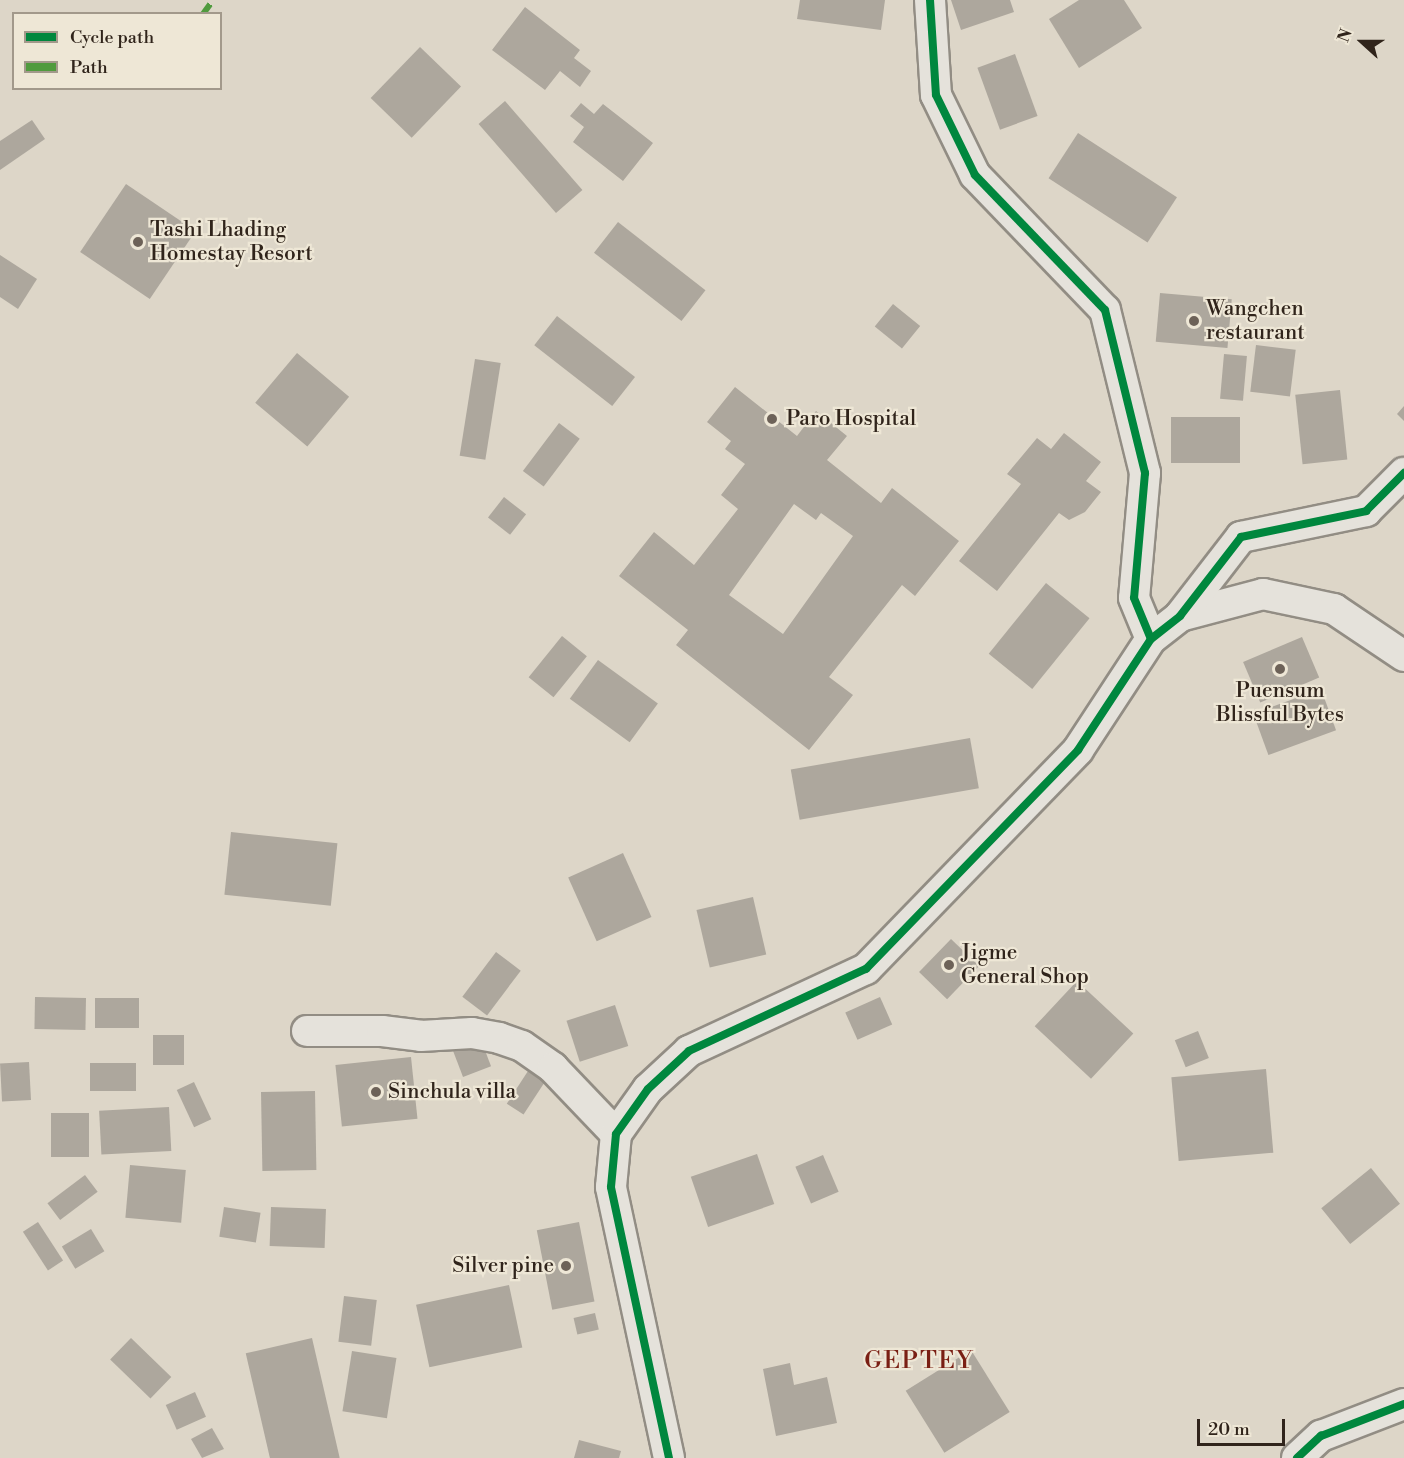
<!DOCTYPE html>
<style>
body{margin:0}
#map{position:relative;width:1404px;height:1458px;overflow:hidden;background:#ddd6c8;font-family:"Libre Bodoni",serif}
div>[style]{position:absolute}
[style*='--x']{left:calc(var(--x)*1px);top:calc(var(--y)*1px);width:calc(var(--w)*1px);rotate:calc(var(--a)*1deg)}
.building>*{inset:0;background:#ada79d;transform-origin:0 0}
.roads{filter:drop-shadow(2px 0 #928d84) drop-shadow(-2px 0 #928d84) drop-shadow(0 2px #928d84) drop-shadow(0 -2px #928d84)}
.minor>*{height:30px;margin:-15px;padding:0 15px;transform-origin:15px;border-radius:15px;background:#e5e2db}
.quiet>*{height:6px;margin-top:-3px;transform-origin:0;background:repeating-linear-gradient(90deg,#509b3e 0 12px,transparent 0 18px)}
.cycleway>*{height:8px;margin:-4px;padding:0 4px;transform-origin:4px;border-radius:4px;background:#00873e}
.dots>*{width:16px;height:16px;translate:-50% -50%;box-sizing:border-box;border:3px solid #eee7d6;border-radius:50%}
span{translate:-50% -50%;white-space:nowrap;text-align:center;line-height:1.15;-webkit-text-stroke:4.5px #eee7d6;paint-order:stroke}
.poi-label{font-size:21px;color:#30241b}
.left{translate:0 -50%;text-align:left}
.right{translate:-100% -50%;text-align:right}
.quarter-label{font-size:24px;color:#7a1f14;letter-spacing:1.5px}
.legend{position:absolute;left:12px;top:12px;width:210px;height:78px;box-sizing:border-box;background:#eee7d6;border:2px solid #a2998b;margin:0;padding:8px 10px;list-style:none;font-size:18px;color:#30241b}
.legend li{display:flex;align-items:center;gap:12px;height:30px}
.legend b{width:30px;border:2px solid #a2998b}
.north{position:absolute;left:1332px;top:12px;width:60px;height:60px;-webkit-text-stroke:4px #eee7d6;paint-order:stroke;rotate:291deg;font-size:16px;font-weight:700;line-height:24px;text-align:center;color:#30241b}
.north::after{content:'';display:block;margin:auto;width:21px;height:27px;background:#30241b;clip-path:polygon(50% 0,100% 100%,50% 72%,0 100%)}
.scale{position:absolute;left:1197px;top:1419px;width:88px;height:27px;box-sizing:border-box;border:3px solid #30241b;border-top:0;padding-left:8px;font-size:18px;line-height:21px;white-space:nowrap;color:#30241b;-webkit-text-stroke:4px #eee7d6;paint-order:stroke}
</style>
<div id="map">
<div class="building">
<div style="clip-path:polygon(800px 0,885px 0,881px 30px,797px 19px)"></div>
<div style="clip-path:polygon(951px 0,1010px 0,1014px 12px,961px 30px)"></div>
<div style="clip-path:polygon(1079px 0,1124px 0,1142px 28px,1079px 68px,1049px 19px)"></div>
<div style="clip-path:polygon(525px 7px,580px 50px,574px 58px,591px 71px,580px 87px,560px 71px,545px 90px,492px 50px)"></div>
<div style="left:420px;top:47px;width:57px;height:71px;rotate:44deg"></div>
<div style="left:1015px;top:54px;width:66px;height:40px;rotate:70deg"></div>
<div style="left:505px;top:101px;width:118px;height:35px;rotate:49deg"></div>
<div style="clip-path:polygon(581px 103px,594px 114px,603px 104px,653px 143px,623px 181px,573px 142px,584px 127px,570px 116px)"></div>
<div style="clip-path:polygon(32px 120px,45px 139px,0 170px,0 141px)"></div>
<div style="left:1078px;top:133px;width:118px;height:54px;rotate:33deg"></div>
<div style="left:126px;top:184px;width:84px;height:82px;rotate:34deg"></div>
<div style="left:618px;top:222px;width:111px;height:39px;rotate:38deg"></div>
<div style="clip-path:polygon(0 255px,37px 279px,18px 309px,0 297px)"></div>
<div style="left:1160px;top:293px;width:72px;height:49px;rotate:5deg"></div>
<div style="left:893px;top:304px;width:35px;height:29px;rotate:39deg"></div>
<div style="left:557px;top:316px;width:99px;height:37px;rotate:38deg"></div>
<div style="left:1256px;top:345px;width:40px;height:47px;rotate:7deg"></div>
<div style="left:297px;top:353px;width:68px;height:65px;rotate:40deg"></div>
<div style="left:1224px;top:354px;width:23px;height:45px;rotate:5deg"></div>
<div style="left:475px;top:359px;width:26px;height:98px;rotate:9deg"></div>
<div style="clip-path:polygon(evenodd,735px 387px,797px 436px,816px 411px,847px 436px,827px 460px,881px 503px,892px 488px,959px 541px,915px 596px,902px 585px,829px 677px,853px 695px,809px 750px,676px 645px,688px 630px,619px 576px,654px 532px,694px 565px,738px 509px,721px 495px,745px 464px,725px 449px,731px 441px,707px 422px,735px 387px,794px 504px,816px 520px,821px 513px,853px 536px,783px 634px,729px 595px,794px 504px)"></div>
<div style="left:1340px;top:390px;width:70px;height:45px;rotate:84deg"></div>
<div style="clip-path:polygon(1404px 406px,1404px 421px,1397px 414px)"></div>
<div style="left:1240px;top:417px;width:46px;height:69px;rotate:90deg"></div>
<div style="left:559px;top:423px;width:26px;height:60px;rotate:37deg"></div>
<div style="clip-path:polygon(1064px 433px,1101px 462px,1086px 481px,1101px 492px,1085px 512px,1069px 520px,1059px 513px,997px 591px,959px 561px,1021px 484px,1007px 474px,1037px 438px,1051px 449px)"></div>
<div style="left:504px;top:497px;width:28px;height:26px;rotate:38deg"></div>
<div style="left:1046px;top:583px;width:56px;height:91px;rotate:39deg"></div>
<div style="left:562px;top:636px;width:32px;height:53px;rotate:39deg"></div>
<div style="left:1302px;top:637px;width:44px;height:64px;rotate:67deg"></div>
<div style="left:598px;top:660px;width:74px;height:48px;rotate:36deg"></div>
<div style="left:1321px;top:689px;width:44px;height:72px;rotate:70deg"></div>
<div style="left:970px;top:738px;width:51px;height:182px;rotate:80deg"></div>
<div style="left:231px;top:832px;width:107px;height:63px;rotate:6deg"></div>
<div style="left:623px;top:853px;width:70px;height:60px;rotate:66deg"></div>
<div style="left:753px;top:897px;width:59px;height:58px;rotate:77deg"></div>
<div style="left:951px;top:939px;width:39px;height:46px;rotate:44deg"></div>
<div style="left:496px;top:952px;width:31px;height:56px;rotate:37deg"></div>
<div style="left:1077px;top:981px;width:77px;height:62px;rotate:43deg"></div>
<div style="left:35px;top:997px;width:51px;height:32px;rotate:1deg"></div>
<div style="left:880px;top:997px;width:30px;height:38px;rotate:66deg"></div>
<div style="left:139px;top:998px;width:30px;height:44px;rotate:90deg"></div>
<div style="left:615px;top:1005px;width:43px;height:51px;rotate:72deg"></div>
<div style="left:1198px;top:1031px;width:29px;height:25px;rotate:68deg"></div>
<div style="left:153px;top:1035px;width:31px;height:30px"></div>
<div style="left:481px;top:1040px;width:28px;height:30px;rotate:69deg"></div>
<div style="left:411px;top:1057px;width:62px;height:76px;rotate:84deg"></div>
<div style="left:29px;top:1062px;width:38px;height:29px;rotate:87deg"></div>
<div style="left:90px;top:1063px;width:46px;height:28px"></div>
<div style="left:1266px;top:1069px;width:84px;height:95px;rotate:85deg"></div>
<div style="left:528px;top:1071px;width:20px;height:39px;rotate:33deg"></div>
<div style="left:194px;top:1082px;width:41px;height:19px;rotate:65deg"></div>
<div style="left:315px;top:1091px;width:79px;height:54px;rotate:89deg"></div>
<div style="left:169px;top:1107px;width:44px;height:70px;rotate:87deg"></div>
<div style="left:51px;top:1113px;width:38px;height:44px"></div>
<div style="left:757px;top:1154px;width:53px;height:70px;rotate:71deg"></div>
<div style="left:823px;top:1155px;width:40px;height:30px;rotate:67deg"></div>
<div style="left:130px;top:1165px;width:56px;height:53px;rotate:5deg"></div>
<div style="left:1371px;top:1168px;width:46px;height:64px;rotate:51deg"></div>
<div style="left:85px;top:1175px;width:21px;height:47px;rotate:53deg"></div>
<div style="left:224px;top:1207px;width:37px;height:30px;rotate:9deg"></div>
<div style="left:271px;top:1207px;width:55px;height:39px;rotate:2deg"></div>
<div style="left:38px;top:1222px;width:46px;height:18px;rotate:57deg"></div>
<div style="left:579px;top:1222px;width:81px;height:43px;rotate:79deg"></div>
<div style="left:91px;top:1229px;width:26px;height:34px;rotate:59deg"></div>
<div style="left:509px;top:1285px;width:64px;height:95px;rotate:78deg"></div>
<div style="left:344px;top:1296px;width:33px;height:46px;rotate:7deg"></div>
<div style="left:595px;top:1313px;width:17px;height:22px;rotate:77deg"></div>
<div style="left:131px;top:1338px;width:56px;height:30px;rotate:44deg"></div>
<div style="left:312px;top:1338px;width:123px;height:68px;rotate:77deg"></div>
<div style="left:971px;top:1350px;width:73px;height:77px;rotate:58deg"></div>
<div style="left:352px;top:1351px;width:45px;height:61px;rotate:9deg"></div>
<div style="clip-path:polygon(790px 1363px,794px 1385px,827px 1377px,837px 1423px,776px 1436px,763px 1369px)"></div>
<div style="left:195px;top:1392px;width:27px;height:32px;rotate:66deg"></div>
<div style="clip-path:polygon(212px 1428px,224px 1449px,202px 1458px,191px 1439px)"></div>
<div style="clip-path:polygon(579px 1440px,621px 1451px,619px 1458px,574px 1458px)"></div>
</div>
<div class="roads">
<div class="minor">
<div style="--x:930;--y:0;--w:95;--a:86.4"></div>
<div style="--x:936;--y:95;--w:89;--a:64"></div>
<div style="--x:975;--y:175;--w:187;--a:46.1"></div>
<div style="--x:1105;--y:310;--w:168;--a:76.2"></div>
<div style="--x:1145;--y:473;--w:125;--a:95"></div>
<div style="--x:1134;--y:598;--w:44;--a:67.5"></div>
<div style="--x:1180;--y:616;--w:86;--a:-14.8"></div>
<div style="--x:1263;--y:594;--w:73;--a:11.9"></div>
<div style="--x:1334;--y:609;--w:84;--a:33.9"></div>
<div style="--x:307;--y:1031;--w:75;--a:0"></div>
<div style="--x:382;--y:1031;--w:39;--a:7"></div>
<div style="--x:421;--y:1036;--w:51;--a:-3.4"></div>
<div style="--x:472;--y:1033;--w:27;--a:10"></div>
<div style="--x:499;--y:1038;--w:24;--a:19"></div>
<div style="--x:522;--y:1046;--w:38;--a:35"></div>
<div style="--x:553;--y:1068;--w:91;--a:46.3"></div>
<div style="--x:669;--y:1458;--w:277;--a:-102.1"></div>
<div style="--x:611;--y:1187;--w:53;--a:-84.6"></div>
<div style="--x:616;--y:1134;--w:55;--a:-54.6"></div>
<div style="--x:648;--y:1089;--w:56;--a:-42.8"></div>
<div style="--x:689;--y:1051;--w:195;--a:-24.9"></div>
<div style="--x:866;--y:969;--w:305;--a:-45.9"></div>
<div style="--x:1078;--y:750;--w:133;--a:-56.7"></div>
<div style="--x:1151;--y:639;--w:37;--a:-38"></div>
<div style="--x:1180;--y:616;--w:100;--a:-52.3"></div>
<div style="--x:1241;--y:537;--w:128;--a:-11.7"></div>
<div style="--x:1366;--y:511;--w:54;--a:-45"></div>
<div style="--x:1297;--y:1458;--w:33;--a:-43"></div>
<div style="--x:1321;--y:1436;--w:89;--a:-21.1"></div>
</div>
</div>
<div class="quiet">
<div style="--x:203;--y:14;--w:17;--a:-54"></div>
</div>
<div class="cycleway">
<div style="--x:930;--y:0;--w:95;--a:86.4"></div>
<div style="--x:936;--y:95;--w:89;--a:64"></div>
<div style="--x:975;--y:175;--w:187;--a:46.1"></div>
<div style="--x:1105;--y:310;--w:168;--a:76.2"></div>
<div style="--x:1145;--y:473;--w:125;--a:95"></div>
<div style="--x:1134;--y:598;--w:44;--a:67.5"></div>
<div style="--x:669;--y:1458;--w:277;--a:-102.1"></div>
<div style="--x:611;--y:1187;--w:53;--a:-84.6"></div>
<div style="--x:616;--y:1134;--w:55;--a:-54.6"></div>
<div style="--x:648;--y:1089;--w:56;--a:-42.8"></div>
<div style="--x:689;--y:1051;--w:195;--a:-24.9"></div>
<div style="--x:866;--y:969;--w:305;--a:-45.9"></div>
<div style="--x:1078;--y:750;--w:133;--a:-56.7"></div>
<div style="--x:1151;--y:639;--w:37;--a:-38"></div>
<div style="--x:1180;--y:616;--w:100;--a:-52.3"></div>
<div style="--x:1241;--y:537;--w:128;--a:-11.7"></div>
<div style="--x:1366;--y:511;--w:54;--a:-45"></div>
<div style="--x:1297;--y:1458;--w:33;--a:-43"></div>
<div style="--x:1321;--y:1436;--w:89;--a:-21.1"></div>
</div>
<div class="dots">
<div style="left:138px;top:242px;background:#6d6258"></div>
<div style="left:1194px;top:321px;background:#6d6258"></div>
<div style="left:772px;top:419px;background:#6d6258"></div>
<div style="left:1280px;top:669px;background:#6d6258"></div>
<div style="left:949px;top:965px;background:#6d6258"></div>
<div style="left:376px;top:1092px;background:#6d6258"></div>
<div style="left:566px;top:1266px;background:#6d6258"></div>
</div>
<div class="poi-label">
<span class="left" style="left:150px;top:242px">Tashi Lhading<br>Homestay Resort</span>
<span class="left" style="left:1206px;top:321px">Wangchen<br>restaurant</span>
<span class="left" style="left:786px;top:419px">Paro Hospital</span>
<span style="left:1280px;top:703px">Puensum<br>Blissful Bytes</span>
<span class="left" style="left:961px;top:965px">Jigme<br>General Shop</span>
<span class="left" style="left:388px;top:1092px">Sinchula villa</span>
<span class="right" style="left:554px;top:1266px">Silver pine</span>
</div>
<div class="quarter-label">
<span style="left:919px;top:1362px">GEPTEY</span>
</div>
<ul class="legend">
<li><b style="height:8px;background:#00873e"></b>Cycle path</li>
<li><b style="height:8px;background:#509b3e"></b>Path</li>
</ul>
<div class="north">N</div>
<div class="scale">20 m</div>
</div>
